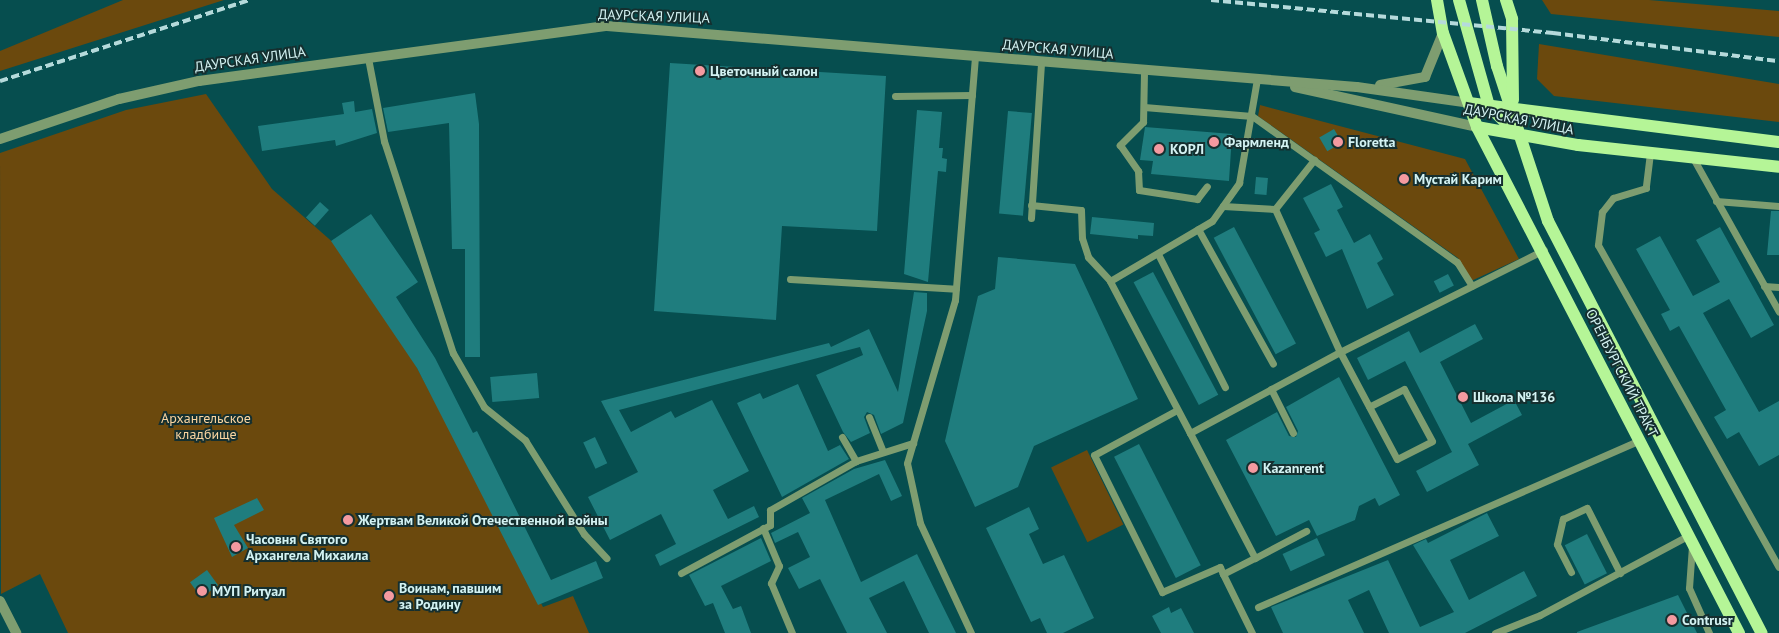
<!DOCTYPE html>
<meta charset="utf-8">
<style>
body{margin:0}
#map{position:relative;width:1779px;height:633px;overflow:hidden;background:#064e4f;font-family:"PT Sans",sans-serif}
div>[style]{position:absolute}
[style*='--x']{left:calc(var(--x)*1px);top:calc(var(--y)*1px);width:calc(var(--w)*1px);rotate:calc(var(--a)*1deg)}
.green>*{inset:0;background:#6b490d;transform-origin:0 0}
.building>*{inset:0;background:#1f7d7e;transform-origin:0 0}
.service>*{height:7px;margin:-3.5px;padding:0 3.5px;transform-origin:3.5px;border-radius:3.5px;background:#7e9d70}
.tertiary>*{height:10px;margin:-5px;padding:0 5px;transform-origin:5px;border-radius:5px;background:#7e9d70}
.primary>*{height:12px;margin:-6px;padding:0 6px;transform-origin:6px;border-radius:6px;background:#b5f597}
.rail>*{height:4px;margin-top:-2px;transform-origin:0;background:repeating-linear-gradient(90deg,#b5dadb 0 8px,transparent 0 12px)}
.dots>*{width:14px;height:14px;translate:-50% -50%;box-sizing:border-box;border:2px solid #152f2f;border-radius:50%}
span{translate:-50% -50%;white-space:nowrap;text-align:center;line-height:1.15;-webkit-text-stroke:4px #152f2f;paint-order:stroke}
.street-label{font-size:14px;color:#d4f3f3}
.poi-label{font-size:14px;color:#d4f3f3;font-weight:700}
.left{translate:0 -50%;text-align:left}
.park-label{font-size:14px;color:#fbd5a0}
</style>
<div id="map">
<div class="green">
<div style="clip-path:polygon(123px 0,224px 0,0 71px,0 51px)"></div>
<div style="clip-path:polygon(1542px 0,1649px 0,1779px 11px,1779px 37px,1551px 14px)"></div>
<div style="clip-path:polygon(1539px 44px,1779px 84px,1779px 122px,1554px 96px,1537px 79px)"></div>
<div style="clip-path:polygon(206px 94px,272px 189px,336px 245px,415px 364px,543px 607px,573px 596px,589px 633px,68px 633px,40px 574px,1px 594px,0 153px,126px 110px)"></div>
<div style="clip-path:polygon(1260px 105px,1465px 159px,1519px 259px,1471px 281px,1458px 258px,1258px 116px)"></div>
<div style="left:1087px;top:450px;width:83px;height:40px;rotate:64deg"></div>
</div>
<div class="building">
<div style="clip-path:polygon(670px 63px,886px 76px,877px 231px,782px 226px,776px 320px,654px 311px)"></div>
<div style="clip-path:polygon(475px 93px,479px 124px,480px 357px,465px 357px,465px 249px,452px 249px,449px 123px,388px 132px,383px 108px)"></div>
<div style="clip-path:polygon(354px 101px,355px 112px,372px 109px,377px 133px,336px 146px,335px 140px,262px 151px,258px 126px,344px 114px,342px 103px)"></div>
<div style="clip-path:polygon(917px 110px,942px 112px,939px 148px,943px 148px,942px 158px,947px 159px,946px 172px,938px 171px,928px 282px,904px 274px)"></div>
<div style="left:1008px;top:111px;width:24px;height:103px;rotate:5deg"></div>
<div style="clip-path:polygon(1145px 127px,1232px 134px,1229px 181px,1151px 174px,1153px 161px,1140px 160px)"></div>
<div style="left:1334px;top:129px;width:16px;height:17px;rotate:60deg"></div>
<div style="left:1256px;top:177px;width:12px;height:17px;rotate:5deg"></div>
<div style="clip-path:polygon(1331px 184px,1343px 207px,1337px 210px,1354px 243px,1370px 234px,1383px 259px,1377px 263px,1394px 295px,1367px 309px,1342px 249px,1326px 257px,1314px 233px,1320px 230px,1303px 198px)"></div>
<div style="left:320px;top:202px;width:12px;height:21px;rotate:42deg"></div>
<div style="clip-path:polygon(1771px 211px,1779px 211px,1779px 255px,1767px 255px)"></div>
<div style="clip-path:polygon(371px 214px,418px 282px,396px 297px,435px 358px,473px 433px,477px 431px,551px 580px,596px 561px,603px 578px,538px 605px,417px 368px,331px 241px)"></div>
<div style="clip-path:polygon(1092px 217px,1154px 223px,1153px 236px,1138px 235px,1138px 239px,1090px 234px)"></div>
<div style="left:1234px;top:227px;width:132px;height:23px;rotate:62deg"></div>
<div style="clip-path:polygon(1720px 227px,1774px 325px,1751px 338px,1729px 299px,1703px 313px,1759px 412px,1779px 401px,1779px 455px,1759px 466px,1739px 432px,1727px 439px,1714px 417px,1726px 410px,1679px 326px,1670px 331px,1661px 314px,1670px 310px,1636px 249px,1660px 236px,1693px 296px,1720px 282px,1696px 240px)"></div>
<div style="clip-path:polygon(998px 257px,1075px 264px,1138px 399px,1034px 446px,1018px 487px,975px 507px,945px 441px,978px 296px,995px 289px)"></div>
<div style="left:1153px;top:272px;width:139px;height:22px;rotate:62deg"></div>
<div style="left:1448px;top:274px;width:13px;height:16px;rotate:63deg"></div>
<div style="clip-path:polygon(914px 292px,927px 293px,927px 311px,903px 423px,881px 434px,874px 415px,867px 412px,864px 417px,870px 433px,851px 442px,843px 432px,816px 375px,863px 355px,860px 347px,619px 410px,631px 432px,671px 411px,675px 418px,712px 400px,749px 471px,713px 490px,728px 519px,754px 506px,759px 517px,660px 566px,655px 555px,676px 544px,661px 514px,610px 540px,588px 497px,638px 472px,601px 401px,829px 343px,831px 347px,869px 329px,898px 392px)"></div>
<div style="clip-path:polygon(1475px 324px,1483px 339px,1440px 362px,1471px 423px,1514px 400px,1522px 415px,1468px 444px,1479px 465px,1427px 492px,1416px 471px,1452px 452px,1405px 361px,1368px 380px,1357px 358px,1409px 331px,1420px 353px)"></div>
<div style="left:537px;top:373px;width:25px;height:47px;rotate:85deg"></div>
<div style="clip-path:polygon(1339px 377px,1400px 495px,1379px 506px,1375px 498px,1359px 506px,1355px 520px,1317px 536px,1309px 520px,1276px 536px,1226px 440px,1277px 412px,1289px 436px,1296px 437px,1298px 431px,1286px 407px)"></div>
<div style="clip-path:polygon(798px 384px,828px 451px,840px 445px,849px 459px,782px 497px,737px 403px,760px 393px,763px 399px)"></div>
<div style="left:595px;top:437px;width:29px;height:13px;rotate:65deg"></div>
<div style="left:1139px;top:444px;width:136px;height:28px;rotate:63deg"></div>
<div style="clip-path:polygon(885px 460px,902px 496px,891px 501px,879px 474px,825px 500px,861px 582px,917px 554px,956px 633px,929px 633px,904px 581px,869px 598px,887px 633px,847px 633px,820px 579px,799px 589px,788px 568px,810px 557px,798px 532px,775px 543px,771px 533px,810px 513px,802px 498px,854px 469px)"></div>
<div style="clip-path:polygon(257px 498px,264px 510px,234px 525px,248px 548px,232px 557px,214px 518px)"></div>
<div style="clip-path:polygon(1029px 507px,1039px 529px,1029px 534px,1043px 564px,1064px 555px,1094px 618px,1063px 633px,1047px 633px,1040px 618px,1031px 622px,986px 528px)"></div>
<div style="clip-path:polygon(1487px 513px,1499px 536px,1450px 560px,1469px 600px,1524px 571px,1537px 596px,1465px 633px,1389px 633px,1369px 590px,1348px 600px,1364px 633px,1283px 633px,1271px 607px,1388px 560px,1420px 627px,1454px 612px,1413px 545px,1426px 539px,1428px 543px)"></div>
<div style="left:1587px;top:534px;width:44px;height:25px;rotate:63deg"></div>
<div style="clip-path:polygon(761px 538px,771px 561px,721px 586px,733px 609px,741px 606px,751px 633px,725px 633px,713px 603px,705px 606px,689px 575px)"></div>
<div style="left:1317px;top:538px;width:19px;height:38px;rotate:65deg"></div>
<div style="left:207px;top:570px;width:19px;height:21px;rotate:54deg"></div>
<div style="clip-path:polygon(1678px 595px,1697px 633px,1577px 633px,1577px 632px)"></div>
<div style="clip-path:polygon(1169px 607px,1171px 613px,1181px 608px,1194px 633px,1161px 633px,1152px 616px)"></div>
</div>
<div class="service">
<div style="--x:368;--y:58;--w:85;--a:79.1"></div>
<div style="--x:384;--y:141;--w:223;--a:72"></div>
<div style="--x:453;--y:353;--w:62;--a:60.1"></div>
<div style="--x:484;--y:407;--w:53;--a:38.8"></div>
<div style="--x:525;--y:440;--w:111;--a:57.9"></div>
<div style="--x:584;--y:534;--w:33;--a:47"></div>
<div style="--x:1144;--y:72;--w:50;--a:91.1"></div>
<div style="--x:1143;--y:122;--w:33;--a:135"></div>
<div style="--x:1120;--y:145;--w:32;--a:55"></div>
<div style="--x:1138;--y:171;--w:19;--a:87"></div>
<div style="--x:1139;--y:190;--w:59;--a:8.8"></div>
<div style="--x:1197;--y:199;--w:16;--a:-52"></div>
<div style="--x:895;--y:96;--w:77;--a:-0.7"></div>
<div style="--x:1144;--y:107;--w:108;--a:4.8"></div>
<div style="--x:1252;--y:116;--w:252;--a:35.5"></div>
<div style="--x:1457;--y:262;--w:28;--a:58"></div>
<div style="--x:1650;--y:153;--w:35;--a:97"></div>
<div style="--x:1646;--y:188;--w:34;--a:163"></div>
<div style="--x:1613;--y:198;--w:18;--a:128"></div>
<div style="--x:1602;--y:212;--w:33;--a:97"></div>
<div style="--x:1598;--y:245;--w:369;--a:60.7"></div>
<div style="--x:1693;--y:158;--w:176;--a:60.8"></div>
<div style="--x:1716;--y:201;--w:63;--a:4.5"></div>
<div style="--x:1031;--y:205;--w:50;--a:5.7"></div>
<div style="--x:1081;--y:210;--w:28;--a:88"></div>
<div style="--x:1082;--y:238;--w:20;--a:72"></div>
<div style="--x:1088;--y:257;--w:33;--a:47"></div>
<div style="--x:1223;--y:206;--w:52;--a:3.3"></div>
<div style="--x:1275;--y:209;--w:157;--a:65.6"></div>
<div style="--x:1340;--y:352;--w:121;--a:62"></div>
<div style="--x:1397;--y:459;--w:39;--a:-27"></div>
<div style="--x:1432;--y:441;--w:59;--a:-118.3"></div>
<div style="--x:1404;--y:389;--w:39;--a:153"></div>
<div style="--x:1275;--y:209;--w:63;--a:-51.5"></div>
<div style="--x:1031;--y:218;--w:155;--a:-86.3"></div>
<div style="--x:1198;--y:229;--w:154;--a:60.9"></div>
<div style="--x:1158;--y:254;--w:149;--a:63.3"></div>
<div style="--x:790;--y:279;--w:166;--a:3.4"></div>
<div style="--x:1764;--y:286;--w:15;--a:4"></div>
<div style="--x:1271;--y:389;--w:49;--a:63.4"></div>
<div style="--x:1177;--y:410;--w:94;--a:151.5"></div>
<div style="--x:1094;--y:455;--w:153;--a:63.6"></div>
<div style="--x:1162;--y:592;--w:63;--a:-23.3"></div>
<div style="--x:1220;--y:567;--w:8;--a:67"></div>
<div style="--x:869;--y:417;--w:35;--a:68"></div>
<div style="--x:1190;--y:433;--w:172;--a:-117.8"></div>
<div style="--x:1110;--y:281;--w:118;--a:-30.5"></div>
<div style="--x:1212;--y:221;--w:47;--a:-54.6"></div>
<div style="--x:1239;--y:183;--w:106;--a:-80.2"></div>
<div style="--x:842;--y:437;--w:28;--a:60"></div>
<div style="--x:763;--y:528;--w:41;--a:67.2"></div>
<div style="--x:779;--y:566;--w:19;--a:115"></div>
<div style="--x:771;--y:583;--w:54;--a:67.2"></div>
<div style="--x:1692;--y:546;--w:42;--a:94.1"></div>
<div style="--x:1689;--y:588;--w:49;--a:66"></div>
<div style="--x:1255;--y:558;--w:58;--a:-27.9"></div>
<div style="--x:1571;--y:572;--w:31;--a:-117"></div>
<div style="--x:1557;--y:544;--w:26;--a:-77"></div>
<div style="--x:1563;--y:519;--w:26;--a:-25"></div>
<div style="--x:1587;--y:508;--w:73;--a:63.1"></div>
<div style="--x:681;--y:573;--w:101;--a:-28.3"></div>
<div style="--x:770;--y:525;--w:15;--a:-90"></div>
<div style="--x:770;--y:510;--w:99;--a:-29.7"></div>
<div style="--x:856;--y:461;--w:60;--a:-17.5"></div>
<div style="--x:1258;--y:607;--w:417;--a:-23.6"></div>
<div style="--x:971;--y:633;--w:121;--a:-114.9"></div>
<div style="--x:920;--y:523;--w:61;--a:-102.2"></div>
<div style="--x:907;--y:463;--w:170;--a:-73.6"></div>
<div style="--x:955;--y:300;--w:244;--a:-85.3"></div>
<div style="--x:1252;--y:633;--w:66;--a:-116.2"></div>
<div style="--x:1223;--y:574;--w:36;--a:-27"></div>
<div style="--x:1255;--y:558;--w:141;--a:-117.5"></div>
<div style="--x:1190;--y:433;--w:170;--a:-28.4"></div>
<div style="--x:1340;--y:352;--w:228;--a:-26.6"></div>
<div style="--x:1495;--y:633;--w:48;--a:-21.8"></div>
<div style="--x:1540;--y:615;--w:169;--a:-28.2"></div>
</div>
<div class="tertiary">
<div style="--x:1380;--y:85;--w:46;--a:-10.1"></div>
<div style="--x:1425;--y:77;--w:48;--a:-67.8"></div>
<div style="--x:1295;--y:87;--w:186;--a:12.4"></div>
<div style="--x:0;--y:139;--w:126;--a:-18.6"></div>
<div style="--x:119;--y:99;--w:82;--a:-12.7"></div>
<div style="--x:199;--y:81;--w:412;--a:-7.7"></div>
<div style="--x:607;--y:26;--w:752;--a:4.65"></div>
<div style="--x:1357;--y:87;--w:113;--a:8.1"></div>
<div style="--x:0;--y:601;--w:36;--a:63"></div>
</div>
<div class="primary">
<div style="--x:1437;--y:0;--w:34;--a:80"></div>
<div style="--x:1443;--y:33;--w:100;--a:70.1"></div>
<div style="--x:1477;--y:127;--w:570;--a:62.63"></div>
<div style="--x:1459;--y:0;--w:110;--a:74.2"></div>
<div style="--x:1489;--y:106;--w:37;--a:45"></div>
<div style="--x:1482;--y:0;--w:68;--a:77.2"></div>
<div style="--x:1497;--y:66;--w:163;--a:71.8"></div>
<div style="--x:1548;--y:221;--w:464;--a:62.6"></div>
<div style="--x:1506;--y:0;--w:20;--a:72"></div>
<div style="--x:1512;--y:19;--w:81;--a:89.3"></div>
<div style="--x:1469;--y:103;--w:312;--a:7.2"></div>
<div style="--x:1477;--y:127;--w:103;--a:10.1"></div>
<div style="--x:1578;--y:145;--w:202;--a:6.2"></div>
</div>
<div class="rail">
<div style="--x:1211;--y:0;--w:344;--a:5.5"></div>
<div style="--x:1553;--y:33;--w:228;--a:7.1"></div>
<div style="--x:0;--y:81;--w:262;--a:-18"></div>
</div>
<div class="dots">
<div style="left:700px;top:71px;background:#f49aa0"></div>
<div style="left:1214px;top:142px;background:#f49aa0"></div>
<div style="left:1338px;top:142px;background:#f49aa0"></div>
<div style="left:1159px;top:149px;background:#f49aa0"></div>
<div style="left:1404px;top:179px;background:#f49aa0"></div>
<div style="left:1463px;top:397px;background:#f49aa0"></div>
<div style="left:1253px;top:468px;background:#f49aa0"></div>
<div style="left:348px;top:520px;background:#f49aa0"></div>
<div style="left:236px;top:547px;background:#f49aa0"></div>
<div style="left:202px;top:591px;background:#f49aa0"></div>
<div style="left:389px;top:596px;background:#f49aa0"></div>
<div style="left:1672px;top:620px;background:#f49aa0"></div>
</div>
<div class="street-label">
<span style="left:654px;top:16px;rotate:2deg">ДАУРСКАЯ УЛИЦА</span>
<span style="left:1058px;top:49px;rotate:5deg">ДАУРСКАЯ УЛИЦА</span>
<span style="left:250px;top:59px;rotate:-8deg">ДАУРСКАЯ УЛИЦА</span>
<span style="left:1519px;top:119px;rotate:11deg">ДАУРСКАЯ УЛИЦА</span>
<span style="left:1622px;top:373px;rotate:63deg">ОРЕНБУРГСКИЙ ТРАКТ</span>
</div>
<div class="poi-label">
<span class="left" style="left:710px;top:71px">Цветочный салон</span>
<span class="left" style="left:1224px;top:142px">Фармленд</span>
<span class="left" style="left:1348px;top:142px">Floretta</span>
<span class="left" style="left:1170px;top:149px">КОРЛ</span>
<span class="left" style="left:1414px;top:179px">Мустай Карим</span>
<span class="left" style="left:1473px;top:397px">Школа №136</span>
<span class="left" style="left:1263px;top:468px">Kazanrent</span>
<span class="left" style="left:358px;top:520px">Жертвам Великой Отечественной войны</span>
<span class="left" style="left:246px;top:547px">Часовня Святого<br>Архангела Михаила</span>
<span class="left" style="left:399px;top:596px">Воинам, павшим<br>за Родину</span>
<span class="left" style="left:212px;top:591px">МУП Ритуал</span>
<span class="left" style="left:1682px;top:620px">Contrusr</span>
</div>
<div class="park-label">
<span style="left:206px;top:426px">Архангельское<br>кладбище</span>
</div>
</div>
